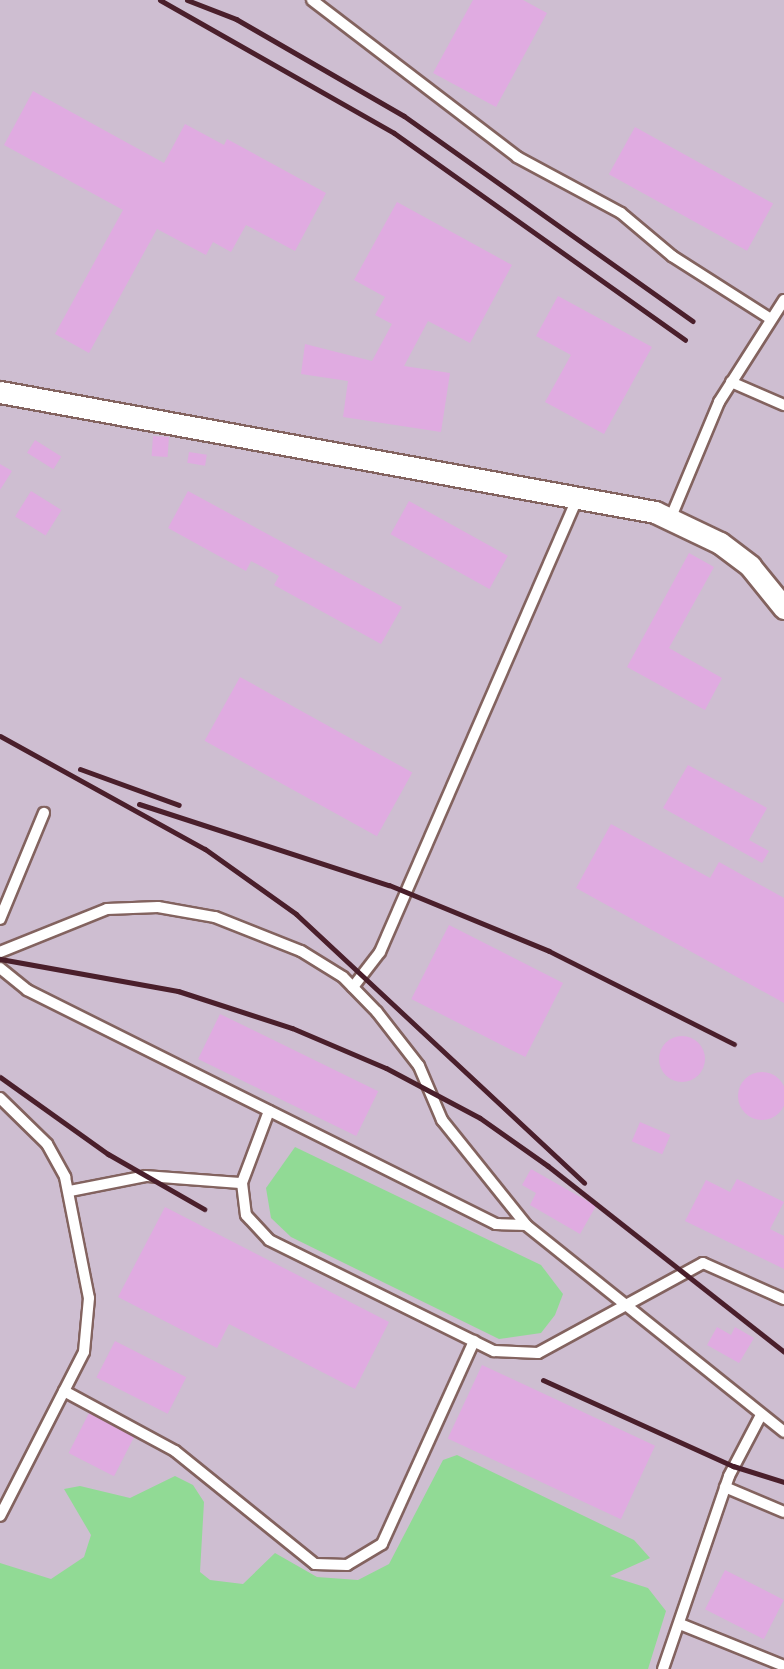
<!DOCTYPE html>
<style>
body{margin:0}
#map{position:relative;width:784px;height:1669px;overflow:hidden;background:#eee1c0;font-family:"Sorts Mill Goudy",serif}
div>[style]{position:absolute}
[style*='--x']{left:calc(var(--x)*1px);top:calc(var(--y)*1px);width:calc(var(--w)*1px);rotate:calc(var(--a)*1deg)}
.industrial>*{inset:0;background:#cebed1;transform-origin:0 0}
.green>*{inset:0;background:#91da95}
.building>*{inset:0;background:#e0abe1;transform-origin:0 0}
.round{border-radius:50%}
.roads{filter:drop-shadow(2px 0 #83635f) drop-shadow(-2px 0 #83635f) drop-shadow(0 2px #83635f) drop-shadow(0 -2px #83635f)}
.lane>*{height:10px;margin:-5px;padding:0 5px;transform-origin:5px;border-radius:5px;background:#fff}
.street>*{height:21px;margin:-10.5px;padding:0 10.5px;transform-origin:10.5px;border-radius:10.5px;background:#fff}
.rail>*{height:5px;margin:-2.5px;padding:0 2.5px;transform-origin:2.5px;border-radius:2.5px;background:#4a1f2b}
span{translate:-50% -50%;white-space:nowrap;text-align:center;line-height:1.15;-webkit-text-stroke:5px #fdfcf7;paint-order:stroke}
</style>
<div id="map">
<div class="industrial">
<div style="left:0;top:0;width:784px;height:1669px"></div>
</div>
<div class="green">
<div style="clip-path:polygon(295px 1147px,541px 1265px,563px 1294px,555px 1315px,541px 1333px,499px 1339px,291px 1237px,271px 1218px,266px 1188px)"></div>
<div style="clip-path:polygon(457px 1455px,634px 1540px,650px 1558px,610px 1576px,648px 1588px,666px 1611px,648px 1669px,0 1669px,0 1563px,51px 1579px,84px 1557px,91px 1535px,64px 1489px,80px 1486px,130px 1498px,175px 1476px,193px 1485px,204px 1502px,200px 1572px,210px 1580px,243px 1584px,275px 1553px,317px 1577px,358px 1580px,389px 1564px,443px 1460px)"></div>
</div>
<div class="building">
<div style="clip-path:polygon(473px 0,523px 0,547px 13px,496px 107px,433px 73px)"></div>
<div style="clip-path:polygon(33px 91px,164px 163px,185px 124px,224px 145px,227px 139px,326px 193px,295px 251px,246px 225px,231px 252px,213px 242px,206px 255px,157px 229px,89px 353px,55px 334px,123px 210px,4px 145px)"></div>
<div style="left:635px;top:127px;width:158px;height:54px;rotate:29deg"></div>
<div style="clip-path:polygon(397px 202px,512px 265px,470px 343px,428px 321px,404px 366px,450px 373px,441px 432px,343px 417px,348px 381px,301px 374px,305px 344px,372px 361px,392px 324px,375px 315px,385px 297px,354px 280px)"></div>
<div style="clip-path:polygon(558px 296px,652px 347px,604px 434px,545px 402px,571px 355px,536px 336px)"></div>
<div style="left:153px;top:436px;width:16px;height:20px;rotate:4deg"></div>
<div style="left:35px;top:440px;width:31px;height:15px;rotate:32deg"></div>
<div style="left:189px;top:452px;width:18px;height:11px;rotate:9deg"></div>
<div style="clip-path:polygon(0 464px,12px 471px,0 490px)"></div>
<div style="left:31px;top:491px;width:36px;height:30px;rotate:32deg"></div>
<div style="clip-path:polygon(188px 491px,402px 607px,381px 644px,274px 585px,279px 576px,251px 561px,246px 571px,168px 528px)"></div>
<div style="left:409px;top:501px;width:113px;height:38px;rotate:29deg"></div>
<div style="clip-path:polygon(689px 553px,714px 567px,669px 648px,722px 678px,705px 710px,627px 667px)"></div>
<div style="left:240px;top:677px;width:197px;height:73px;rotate:29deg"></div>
<div style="clip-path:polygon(688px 765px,767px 808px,749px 840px,769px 851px,762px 863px,663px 808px)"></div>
<div style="clip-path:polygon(611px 824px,710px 878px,719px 862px,784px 898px,784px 1003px,576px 888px)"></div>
<div style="left:449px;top:925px;width:128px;height:83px;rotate:27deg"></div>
<div style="left:220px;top:1014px;width:176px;height:50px;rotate:26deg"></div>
<div class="round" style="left:659px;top:1036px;width:46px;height:46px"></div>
<div class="round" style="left:738px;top:1072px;width:48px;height:48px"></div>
<div style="left:640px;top:1122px;width:33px;height:21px;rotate:23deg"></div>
<div style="clip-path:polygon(531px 1169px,596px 1206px,580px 1234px,530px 1205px,536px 1193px,522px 1185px)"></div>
<div style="clip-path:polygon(737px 1179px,784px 1202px,770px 1229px,784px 1236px,784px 1269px,685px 1221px,706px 1180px,730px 1192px)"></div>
<div style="clip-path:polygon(165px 1207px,389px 1322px,355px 1389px,229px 1324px,217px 1348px,118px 1297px)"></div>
<div style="clip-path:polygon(717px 1327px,731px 1335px,735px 1327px,754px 1338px,739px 1363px,707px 1345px)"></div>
<div style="left:115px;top:1341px;width:80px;height:41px;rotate:27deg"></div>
<div style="left:482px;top:1365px;width:191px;height:81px;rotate:25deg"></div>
<div style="left:89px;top:1413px;width:51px;height:45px;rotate:27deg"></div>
<div style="left:725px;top:1570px;width:66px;height:44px;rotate:27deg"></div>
</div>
<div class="roads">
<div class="lane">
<div style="--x:312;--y:0;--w:258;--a:37.4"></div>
<div style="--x:517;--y:157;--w:118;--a:28.3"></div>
<div style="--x:621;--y:213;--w:67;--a:40.1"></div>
<div style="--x:672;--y:256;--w:117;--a:32.5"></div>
<div style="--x:731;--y:382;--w:58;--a:23.5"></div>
<div style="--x:671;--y:517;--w:125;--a:-67.3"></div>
<div style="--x:719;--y:402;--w:121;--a:-57.5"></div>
<div style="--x:0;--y:919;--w:115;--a:-67.5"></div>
<div style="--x:0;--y:952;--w:115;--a:-21.9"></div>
<div style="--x:107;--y:909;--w:51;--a:-2.2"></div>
<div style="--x:158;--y:907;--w:58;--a:10"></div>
<div style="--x:215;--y:917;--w:92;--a:21.6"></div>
<div style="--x:301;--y:951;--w:49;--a:31.8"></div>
<div style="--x:343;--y:977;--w:49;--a:45.8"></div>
<div style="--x:377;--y:1012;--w:68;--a:52.1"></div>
<div style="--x:419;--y:1066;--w:59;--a:66.9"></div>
<div style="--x:442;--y:1120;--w:134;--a:51.3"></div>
<div style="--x:526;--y:1225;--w:331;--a:38.7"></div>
<div style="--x:0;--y:968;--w:35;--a:39"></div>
<div style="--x:27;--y:990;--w:524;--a:26.52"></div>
<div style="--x:496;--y:1224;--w:30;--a:2"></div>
<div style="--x:353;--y:987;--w:44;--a:-52.4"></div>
<div style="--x:380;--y:952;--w:494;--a:-66.5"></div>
<div style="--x:0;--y:1098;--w:66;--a:44.4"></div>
<div style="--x:47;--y:1144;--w:38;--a:61"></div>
<div style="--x:65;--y:1177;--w:123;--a:78.8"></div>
<div style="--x:89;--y:1298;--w:54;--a:95.3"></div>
<div style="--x:84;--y:1352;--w:184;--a:117.1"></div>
<div style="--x:269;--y:1111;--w:77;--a:110.6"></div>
<div style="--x:242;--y:1183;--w:32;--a:83"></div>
<div style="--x:246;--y:1215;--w:34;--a:47"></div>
<div style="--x:269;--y:1240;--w:251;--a:26.3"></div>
<div style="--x:494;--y:1351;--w:44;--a:2.6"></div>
<div style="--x:538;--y:1353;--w:188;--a:-28.6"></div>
<div style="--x:703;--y:1263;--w:89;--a:24"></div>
<div style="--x:70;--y:1191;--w:77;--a:-11.2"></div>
<div style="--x:146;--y:1176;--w:96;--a:4.2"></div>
<div style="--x:64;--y:1391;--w:126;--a:28.4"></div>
<div style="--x:175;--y:1451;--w:180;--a:38.9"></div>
<div style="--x:315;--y:1564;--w:32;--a:2"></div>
<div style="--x:347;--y:1565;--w:41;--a:-31"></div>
<div style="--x:382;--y:1544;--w:223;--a:-65.6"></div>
<div style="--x:725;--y:1487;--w:64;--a:23"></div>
<div style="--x:680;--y:1624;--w:112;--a:22"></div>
<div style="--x:663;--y:1669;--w:204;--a:-71.1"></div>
<div style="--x:729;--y:1476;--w:69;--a:-62.3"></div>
</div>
<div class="street">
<div style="--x:0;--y:392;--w:666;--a:10.38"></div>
<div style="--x:655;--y:512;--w:72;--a:25.5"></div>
<div style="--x:720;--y:543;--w:38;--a:37"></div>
<div style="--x:750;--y:566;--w:54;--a:51"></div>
</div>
</div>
<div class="rail">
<div style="--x:160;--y:0;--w:269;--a:29.6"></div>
<div style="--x:394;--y:133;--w:357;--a:35.4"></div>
<div style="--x:187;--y:0;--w:53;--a:21.2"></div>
<div style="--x:236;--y:19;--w:194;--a:30"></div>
<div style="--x:404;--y:116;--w:354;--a:35.4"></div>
<div style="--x:0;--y:736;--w:234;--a:28.9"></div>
<div style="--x:205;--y:849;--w:112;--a:35.5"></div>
<div style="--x:296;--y:914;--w:394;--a:43"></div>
<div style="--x:80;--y:769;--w:105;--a:20"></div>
<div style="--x:139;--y:804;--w:263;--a:18"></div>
<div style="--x:389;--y:885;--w:173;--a:22.4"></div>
<div style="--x:549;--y:951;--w:207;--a:26.7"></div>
<div style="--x:0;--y:959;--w:181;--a:10.2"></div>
<div style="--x:178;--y:991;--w:120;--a:18"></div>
<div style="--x:292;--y:1028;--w:102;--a:23.1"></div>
<div style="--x:386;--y:1068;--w:106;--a:28"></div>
<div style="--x:480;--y:1118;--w:83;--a:35.2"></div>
<div style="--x:548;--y:1166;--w:300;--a:38.2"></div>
<div style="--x:0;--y:1077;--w:133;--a:35.5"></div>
<div style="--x:108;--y:1154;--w:111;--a:29.8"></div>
<div style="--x:543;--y:1380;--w:209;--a:24.4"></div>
<div style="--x:733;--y:1466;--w:53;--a:17.4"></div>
</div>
</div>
